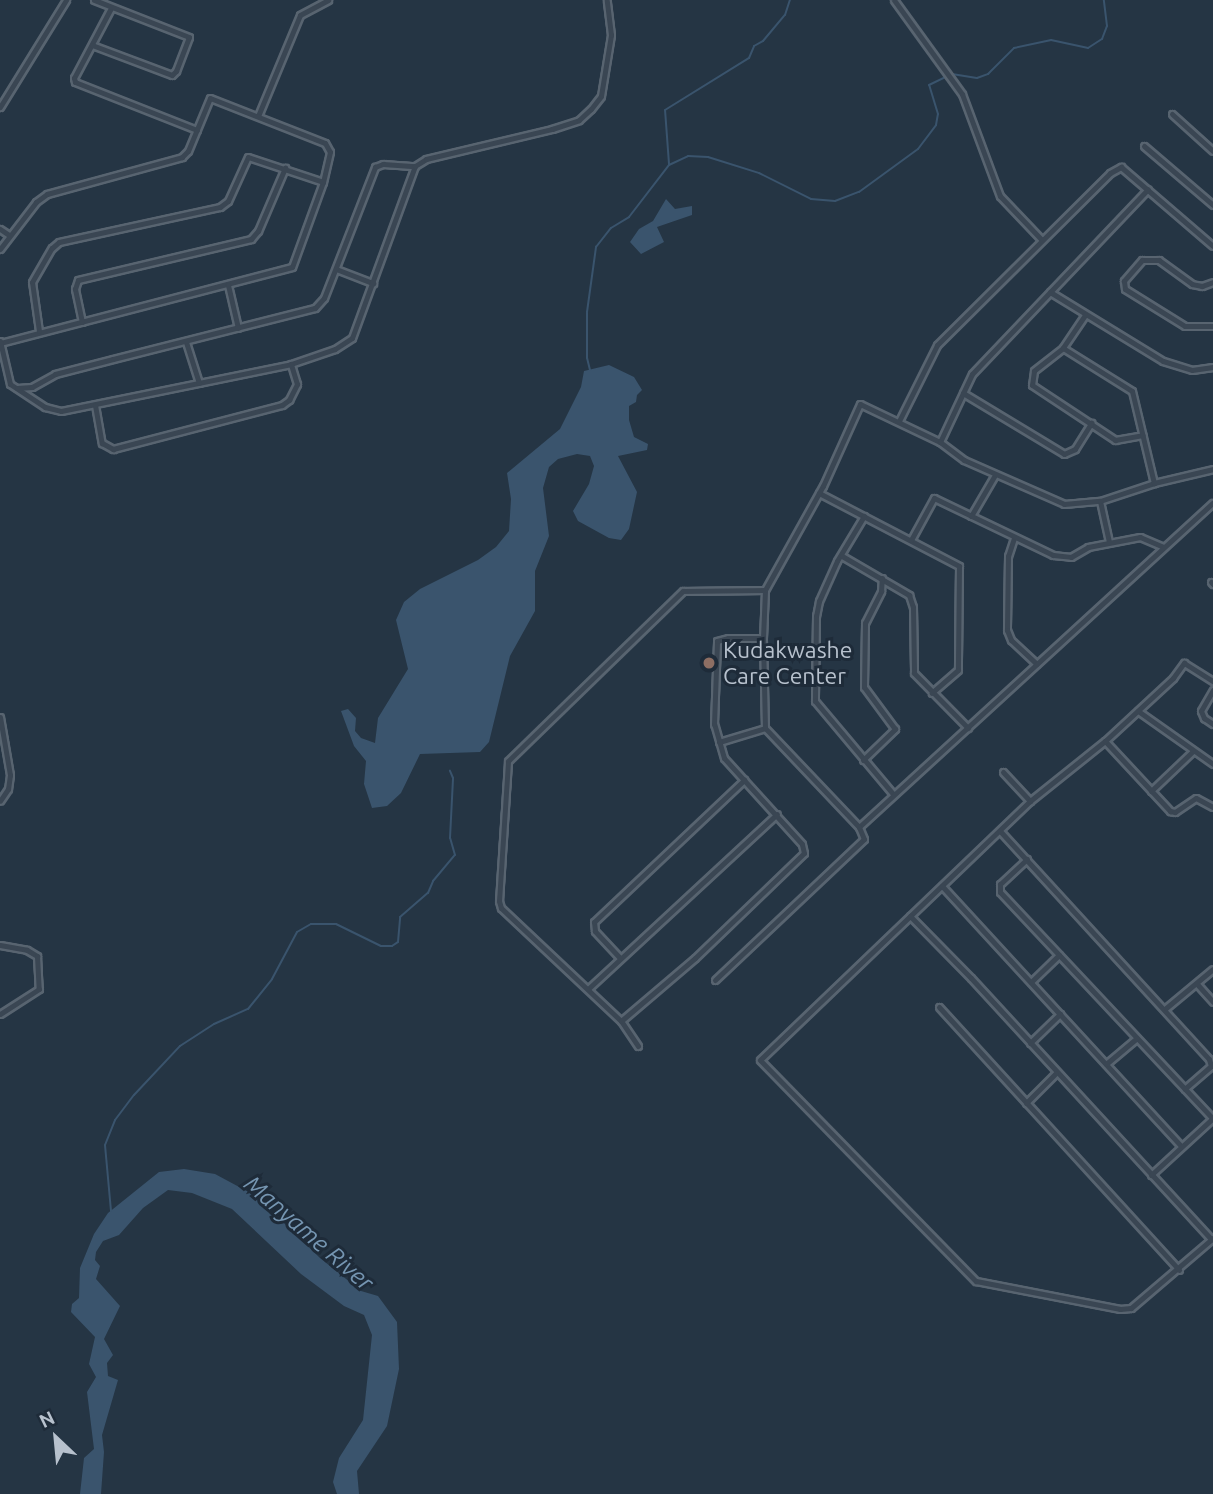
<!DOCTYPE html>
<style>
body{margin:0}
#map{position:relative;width:1213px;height:1494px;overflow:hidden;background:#253544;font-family:Ubuntu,sans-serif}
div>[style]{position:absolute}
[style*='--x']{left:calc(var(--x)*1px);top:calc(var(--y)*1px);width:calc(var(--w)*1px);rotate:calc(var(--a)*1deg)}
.water>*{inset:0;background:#3a546d}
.stream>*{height:2px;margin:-1px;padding:0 1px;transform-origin:1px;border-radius:1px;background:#3a546d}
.roads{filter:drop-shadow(2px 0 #586470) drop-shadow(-2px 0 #586470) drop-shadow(0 2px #586470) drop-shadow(0 -2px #586470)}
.minor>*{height:5px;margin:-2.5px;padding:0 2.5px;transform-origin:2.5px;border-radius:2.5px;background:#3a4653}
.dots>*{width:19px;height:19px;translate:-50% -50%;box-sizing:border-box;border:4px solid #1e2b39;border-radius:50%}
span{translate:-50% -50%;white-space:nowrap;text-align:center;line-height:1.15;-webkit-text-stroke:6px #1e2b39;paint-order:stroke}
.poi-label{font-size:23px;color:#b7c1cd}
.left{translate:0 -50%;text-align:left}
.water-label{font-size:24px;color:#7595b1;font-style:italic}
.north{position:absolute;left:21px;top:1403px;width:70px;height:70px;-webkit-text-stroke:5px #1e2b39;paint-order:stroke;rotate:334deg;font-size:19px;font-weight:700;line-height:28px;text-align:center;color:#b7c1cd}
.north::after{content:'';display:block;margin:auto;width:24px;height:32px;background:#b7c1cd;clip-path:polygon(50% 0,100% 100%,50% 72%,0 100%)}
</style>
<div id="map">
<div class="water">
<div style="clip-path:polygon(666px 199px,675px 209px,692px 206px,692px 215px,657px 227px,664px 242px,641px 254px,630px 242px,639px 229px,653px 221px)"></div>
<div style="clip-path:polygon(609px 365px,634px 377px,642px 390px,637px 395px,636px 402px,629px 406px,629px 420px,634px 437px,648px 444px,647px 450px,618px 456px,637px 492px,629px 529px,621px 540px,609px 538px,578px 521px,573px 511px,589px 484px,594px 466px,590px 456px,577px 454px,558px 459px,549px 467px,543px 488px,549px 536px,535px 571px,535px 611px,510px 656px,489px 742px,480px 752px,420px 754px,401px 793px,387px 806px,372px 808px,364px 784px,366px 761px,354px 746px,341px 711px,348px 709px,356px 718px,355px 731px,361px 738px,375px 743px,378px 718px,408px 669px,396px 620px,404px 602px,420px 589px,478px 560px,496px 547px,509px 531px,511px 499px,507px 473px,560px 429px,581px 387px,584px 371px)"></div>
<div style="clip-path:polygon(184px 1169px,215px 1174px,256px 1196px,320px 1258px,361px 1291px,378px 1296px,397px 1322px,399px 1369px,387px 1426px,357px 1471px,359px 1494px,337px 1494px,333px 1482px,339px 1458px,363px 1420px,372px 1335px,364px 1315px,344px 1306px,301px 1274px,232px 1209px,192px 1193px,168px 1190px,143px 1208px,119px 1235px,103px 1241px,96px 1252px,95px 1260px,100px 1266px,96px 1279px,120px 1306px,104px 1339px,113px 1355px,107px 1363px,108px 1376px,118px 1380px,102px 1435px,104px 1452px,101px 1494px,80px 1494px,84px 1458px,94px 1449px,87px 1392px,96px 1377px,89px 1364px,95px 1337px,71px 1312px,72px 1304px,79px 1298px,80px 1268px,94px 1234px,108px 1213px,159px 1172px)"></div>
</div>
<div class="stream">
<div style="--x:669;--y:164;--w:54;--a:-94.2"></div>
<div style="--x:665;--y:110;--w:99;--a:-31.8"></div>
<div style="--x:749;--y:58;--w:13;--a:-67"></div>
<div style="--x:754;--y:46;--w:10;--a:-29"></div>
<div style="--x:763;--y:41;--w:34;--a:-50"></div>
<div style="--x:785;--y:15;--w:16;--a:-72"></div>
<div style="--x:590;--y:370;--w:12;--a:-104"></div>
<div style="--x:587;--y:358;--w:46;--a:-90"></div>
<div style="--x:587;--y:312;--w:66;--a:-82.1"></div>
<div style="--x:596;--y:247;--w:24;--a:-52"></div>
<div style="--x:611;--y:228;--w:21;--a:-31"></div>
<div style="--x:629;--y:217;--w:66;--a:-52.4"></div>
<div style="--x:669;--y:165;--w:21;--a:-25"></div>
<div style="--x:688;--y:156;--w:20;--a:3"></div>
<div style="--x:708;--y:157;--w:53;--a:17.4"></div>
<div style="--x:759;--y:173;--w:58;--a:26.6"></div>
<div style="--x:811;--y:199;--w:24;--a:5"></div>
<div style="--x:835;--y:201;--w:26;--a:-21"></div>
<div style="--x:859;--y:192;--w:73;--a:-36.1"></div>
<div style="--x:918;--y:149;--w:30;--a:-53"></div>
<div style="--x:936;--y:125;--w:11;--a:-80"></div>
<div style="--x:938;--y:114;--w:30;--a:-107"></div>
<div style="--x:929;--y:85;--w:25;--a:-26"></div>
<div style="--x:952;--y:74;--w:25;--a:9"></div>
<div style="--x:977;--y:78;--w:12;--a:-20"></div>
<div style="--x:988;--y:74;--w:37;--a:-45"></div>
<div style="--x:1014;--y:48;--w:38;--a:-12"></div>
<div style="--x:1051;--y:40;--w:38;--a:12"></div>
<div style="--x:1088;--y:48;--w:17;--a:-33"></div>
<div style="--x:1102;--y:39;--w:14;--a:-69"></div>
<div style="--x:1107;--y:26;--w:26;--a:-97"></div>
<div style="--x:111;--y:1211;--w:66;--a:-95.2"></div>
<div style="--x:105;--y:1145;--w:27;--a:-68"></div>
<div style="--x:115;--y:1120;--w:31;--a:-53"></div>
<div style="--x:134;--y:1095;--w:67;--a:-46.8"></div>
<div style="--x:180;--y:1046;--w:40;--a:-32.9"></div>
<div style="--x:214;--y:1024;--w:37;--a:-24"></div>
<div style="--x:248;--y:1009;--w:38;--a:-51"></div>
<div style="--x:272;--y:979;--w:53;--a:-62"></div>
<div style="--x:297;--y:932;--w:16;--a:-30"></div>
<div style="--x:311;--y:924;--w:25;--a:0"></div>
<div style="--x:336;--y:924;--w:50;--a:26.1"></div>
<div style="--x:381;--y:946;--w:11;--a:0"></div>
<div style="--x:392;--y:946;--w:7;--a:-34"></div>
<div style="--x:398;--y:942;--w:25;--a:-85"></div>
<div style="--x:400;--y:917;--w:37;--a:-41"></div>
<div style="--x:428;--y:893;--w:13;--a:-67"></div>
<div style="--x:433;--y:881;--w:34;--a:-50"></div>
<div style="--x:455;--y:855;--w:18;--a:-106"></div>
<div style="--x:450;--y:838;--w:60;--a:-87.1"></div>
<div style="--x:453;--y:778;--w:8;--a:-113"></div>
</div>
<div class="roads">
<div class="minor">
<div style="--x:894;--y:0;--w:116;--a:54.1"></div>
<div style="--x:962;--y:94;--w:109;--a:69.6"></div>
<div style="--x:1000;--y:196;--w:59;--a:46.4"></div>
<div style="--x:111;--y:8;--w:79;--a:117.9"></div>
<div style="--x:74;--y:78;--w:4;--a:76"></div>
<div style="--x:75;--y:82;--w:131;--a:21.5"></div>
<div style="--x:92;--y:45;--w:85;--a:20.6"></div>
<div style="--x:172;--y:75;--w:6;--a:-45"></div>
<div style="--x:176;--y:71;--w:36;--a:-69"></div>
<div style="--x:189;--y:37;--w:102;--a:-158.7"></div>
<div style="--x:0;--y:107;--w:126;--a:-58.3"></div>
<div style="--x:1172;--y:114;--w:55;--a:42.1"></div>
<div style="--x:258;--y:116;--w:109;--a:-67.4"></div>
<div style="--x:300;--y:15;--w:32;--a:-28"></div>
<div style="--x:1144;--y:146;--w:91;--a:40.5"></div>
<div style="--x:0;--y:229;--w:11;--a:34"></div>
<div style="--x:0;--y:249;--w:59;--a:-52.5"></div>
<div style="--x:36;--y:202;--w:14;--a:-36"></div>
<div style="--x:47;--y:194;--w:140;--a:-15.3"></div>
<div style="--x:182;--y:157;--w:8;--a:-45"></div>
<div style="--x:188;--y:151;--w:57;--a:-67.5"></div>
<div style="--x:210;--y:98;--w:123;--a:21.4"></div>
<div style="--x:325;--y:143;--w:10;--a:61"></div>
<div style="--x:330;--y:152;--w:31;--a:103"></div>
<div style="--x:323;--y:182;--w:90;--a:110"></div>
<div style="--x:292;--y:267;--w:302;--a:165.4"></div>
<div style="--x:336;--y:269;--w:40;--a:21"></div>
<div style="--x:1213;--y:282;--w:12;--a:160"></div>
<div style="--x:1202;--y:286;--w:10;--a:-169"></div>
<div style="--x:1192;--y:284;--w:41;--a:-144"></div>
<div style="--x:1159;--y:260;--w:17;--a:180"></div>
<div style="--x:1142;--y:260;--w:28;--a:131"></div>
<div style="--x:1124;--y:281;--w:8;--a:83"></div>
<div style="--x:1125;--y:289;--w:70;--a:31.7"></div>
<div style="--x:1185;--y:326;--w:28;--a:0"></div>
<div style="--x:228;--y:285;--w:44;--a:76.9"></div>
<div style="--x:1050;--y:292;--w:132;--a:31.4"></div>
<div style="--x:1163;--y:361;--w:30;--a:17"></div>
<div style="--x:1192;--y:370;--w:21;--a:-8"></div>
<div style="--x:1085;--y:315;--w:40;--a:124"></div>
<div style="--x:1063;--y:348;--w:37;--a:142"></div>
<div style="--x:1034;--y:371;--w:14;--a:98"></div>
<div style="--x:1032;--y:385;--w:100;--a:33.5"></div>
<div style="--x:1115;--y:440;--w:28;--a:-10"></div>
<div style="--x:82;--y:322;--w:34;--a:-102"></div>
<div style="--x:75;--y:289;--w:9;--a:-72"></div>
<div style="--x:78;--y:280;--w:178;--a:-13.3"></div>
<div style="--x:251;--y:239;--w:11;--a:-49"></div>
<div style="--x:258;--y:231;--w:69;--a:-66.8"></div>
<div style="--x:39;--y:331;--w:49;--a:-98.1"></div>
<div style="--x:32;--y:282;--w:39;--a:-60"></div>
<div style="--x:52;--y:248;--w:9;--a:-41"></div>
<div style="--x:59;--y:242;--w:165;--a:-12.3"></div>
<div style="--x:220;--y:207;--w:10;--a:-37"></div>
<div style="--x:228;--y:201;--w:48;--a:-65.6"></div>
<div style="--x:248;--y:157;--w:79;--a:18.4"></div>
<div style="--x:0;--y:341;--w:44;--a:76.9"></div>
<div style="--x:10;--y:384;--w:42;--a:33.3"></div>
<div style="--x:45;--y:407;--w:16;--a:14"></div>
<div style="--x:61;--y:411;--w:235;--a:-11.5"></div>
<div style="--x:291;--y:364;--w:46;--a:-18.8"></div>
<div style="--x:335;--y:349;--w:20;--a:-33"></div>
<div style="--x:352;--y:338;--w:183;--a:-69.9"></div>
<div style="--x:186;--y:342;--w:43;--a:72.4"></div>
<div style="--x:1063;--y:348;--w:81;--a:31.9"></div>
<div style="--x:1132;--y:391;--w:95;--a:76.6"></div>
<div style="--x:17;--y:388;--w:15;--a:-4"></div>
<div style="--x:32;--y:387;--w:26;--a:-29"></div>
<div style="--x:55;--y:374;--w:60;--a:-14.5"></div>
<div style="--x:113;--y:359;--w:208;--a:-14.2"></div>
<div style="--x:315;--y:308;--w:13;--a:-48"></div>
<div style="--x:324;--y:298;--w:141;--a:-68.7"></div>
<div style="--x:375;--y:167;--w:9;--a:-21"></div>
<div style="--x:383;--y:164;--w:32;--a:4"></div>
<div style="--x:415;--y:166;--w:13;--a:-32"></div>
<div style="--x:426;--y:159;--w:130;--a:-13.4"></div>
<div style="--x:552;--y:129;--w:28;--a:-18"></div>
<div style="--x:579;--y:120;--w:16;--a:-43"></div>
<div style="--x:591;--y:109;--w:16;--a:-52"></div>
<div style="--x:601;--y:96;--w:62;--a:-80.7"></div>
<div style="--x:611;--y:35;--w:35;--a:-97"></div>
<div style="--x:963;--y:393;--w:118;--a:31.1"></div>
<div style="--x:1064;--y:454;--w:12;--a:-24"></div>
<div style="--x:1075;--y:449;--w:31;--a:-58"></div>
<div style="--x:95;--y:405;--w:39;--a:80"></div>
<div style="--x:102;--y:443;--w:13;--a:29"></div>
<div style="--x:113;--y:449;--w:175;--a:-14.6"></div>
<div style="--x:282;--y:405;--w:9;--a:-36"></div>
<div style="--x:289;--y:400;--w:18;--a:-63"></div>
<div style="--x:297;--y:384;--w:21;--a:-107"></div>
<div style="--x:899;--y:421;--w:85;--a:-63.4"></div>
<div style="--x:937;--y:345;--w:244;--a:-44.8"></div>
<div style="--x:1110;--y:173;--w:13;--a:-29"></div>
<div style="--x:1121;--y:167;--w:121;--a:40.7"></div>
<div style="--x:940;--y:442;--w:75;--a:-64.8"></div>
<div style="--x:972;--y:374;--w:255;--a:-46.4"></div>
<div style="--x:819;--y:493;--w:158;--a:27.5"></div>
<div style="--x:959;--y:566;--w:104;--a:90.6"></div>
<div style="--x:958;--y:670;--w:35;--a:139"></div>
<div style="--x:1100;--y:501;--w:42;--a:77.6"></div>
<div style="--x:864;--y:516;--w:52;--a:121"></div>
<div style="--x:837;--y:561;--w:44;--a:114.2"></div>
<div style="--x:819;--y:601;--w:15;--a:101"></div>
<div style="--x:816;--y:616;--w:85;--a:90.7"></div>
<div style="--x:815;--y:701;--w:121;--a:50"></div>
<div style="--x:971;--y:516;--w:48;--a:-59.7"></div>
<div style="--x:1014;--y:538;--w:19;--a:108"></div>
<div style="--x:1008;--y:556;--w:74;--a:90.8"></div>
<div style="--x:1007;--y:630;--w:11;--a:68"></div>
<div style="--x:1011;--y:640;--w:35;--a:43"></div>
<div style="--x:911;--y:540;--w:48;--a:-61.3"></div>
<div style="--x:934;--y:498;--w:132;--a:25.6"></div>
<div style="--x:1053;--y:555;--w:18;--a:6"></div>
<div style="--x:1071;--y:557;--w:20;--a:-30"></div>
<div style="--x:1088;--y:547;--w:53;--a:-10.9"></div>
<div style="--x:1140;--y:537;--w:25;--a:23"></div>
<div style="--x:842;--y:556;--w:78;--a:30.2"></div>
<div style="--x:909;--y:595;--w:13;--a:72"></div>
<div style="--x:913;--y:607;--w:66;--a:89.1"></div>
<div style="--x:914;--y:673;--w:77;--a:45.5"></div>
<div style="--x:1211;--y:582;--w:3;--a:45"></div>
<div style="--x:1213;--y:690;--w:24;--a:120"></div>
<div style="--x:1201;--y:711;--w:8;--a:67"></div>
<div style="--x:1204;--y:718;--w:11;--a:34"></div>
<div style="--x:1138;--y:711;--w:92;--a:35.2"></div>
<div style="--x:0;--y:717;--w:59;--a:80.2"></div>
<div style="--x:10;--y:775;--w:14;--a:98"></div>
<div style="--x:8;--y:789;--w:14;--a:124"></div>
<div style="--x:1105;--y:741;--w:96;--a:47.1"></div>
<div style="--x:1170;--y:811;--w:5;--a:11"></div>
<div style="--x:1175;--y:812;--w:25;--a:-34"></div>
<div style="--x:1196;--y:798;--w:19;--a:28"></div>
<div style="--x:719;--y:742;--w:48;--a:-16.9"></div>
<div style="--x:863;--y:760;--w:45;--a:-44.1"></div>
<div style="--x:895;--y:729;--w:52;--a:-126.4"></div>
<div style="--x:864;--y:687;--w:64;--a:-89.1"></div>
<div style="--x:865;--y:623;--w:36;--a:-63"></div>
<div style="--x:881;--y:591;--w:13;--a:-86"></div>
<div style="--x:1003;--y:772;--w:40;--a:47"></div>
<div style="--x:1030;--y:801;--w:374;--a:136.2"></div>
<div style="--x:760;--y:1060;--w:309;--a:45.7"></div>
<div style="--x:976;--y:1281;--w:147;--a:11"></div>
<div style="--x:1120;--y:1309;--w:11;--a:-5"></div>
<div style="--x:1131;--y:1308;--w:108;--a:-40.5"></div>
<div style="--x:1151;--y:791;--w:58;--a:-43.6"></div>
<div style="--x:1030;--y:801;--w:96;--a:-38.7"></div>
<div style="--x:1105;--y:741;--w:93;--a:-42.8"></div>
<div style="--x:1173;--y:678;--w:19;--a:-54"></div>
<div style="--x:1184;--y:663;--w:34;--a:32"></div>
<div style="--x:859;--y:827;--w:480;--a:-42.5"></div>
<div style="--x:1000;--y:831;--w:309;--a:47.5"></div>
<div style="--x:1209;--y:1059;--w:7;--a:74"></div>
<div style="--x:1211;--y:1066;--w:35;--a:139"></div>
<div style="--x:1027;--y:859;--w:37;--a:137"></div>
<div style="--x:1000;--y:884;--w:8;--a:90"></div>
<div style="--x:1000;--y:892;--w:310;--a:46.8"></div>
<div style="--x:942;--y:886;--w:353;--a:47.4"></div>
<div style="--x:910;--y:916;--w:87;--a:45.5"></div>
<div style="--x:971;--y:978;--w:355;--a:47.4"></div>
<div style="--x:0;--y:945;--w:27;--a:10"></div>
<div style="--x:27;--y:950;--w:12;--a:31"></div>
<div style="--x:37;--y:956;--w:33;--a:87"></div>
<div style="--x:39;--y:989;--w:46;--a:147.3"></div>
<div style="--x:620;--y:958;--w:37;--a:-133"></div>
<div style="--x:595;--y:931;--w:9;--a:-96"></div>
<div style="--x:594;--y:922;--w:207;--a:-43.4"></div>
<div style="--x:715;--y:980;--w:205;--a:-43.4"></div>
<div style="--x:864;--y:839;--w:13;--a:-113"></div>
<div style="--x:859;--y:827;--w:137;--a:-133.5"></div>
<div style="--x:765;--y:728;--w:90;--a:-91.3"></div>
<div style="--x:763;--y:638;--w:48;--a:-87.6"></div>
<div style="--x:765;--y:590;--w:119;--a:-60.9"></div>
<div style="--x:823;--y:486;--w:90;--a:-65.7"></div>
<div style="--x:860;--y:404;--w:89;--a:25.4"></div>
<div style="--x:940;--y:442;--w:30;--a:37"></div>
<div style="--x:964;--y:460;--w:109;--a:23.7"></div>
<div style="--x:1064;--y:504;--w:36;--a:-5"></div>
<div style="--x:1100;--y:501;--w:57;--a:-18.4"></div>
<div style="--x:1154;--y:483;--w:61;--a:-13.3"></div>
<div style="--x:1031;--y:982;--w:39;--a:-44"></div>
<div style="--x:1197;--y:984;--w:24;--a:48"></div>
<div style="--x:589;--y:988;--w:256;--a:-42.8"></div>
<div style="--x:939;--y:1007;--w:356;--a:47.6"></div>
<div style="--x:1166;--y:1008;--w:61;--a:-39.7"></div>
<div style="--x:621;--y:1021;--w:165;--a:-136.7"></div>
<div style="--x:501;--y:908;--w:7;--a:-106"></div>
<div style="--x:499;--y:901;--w:140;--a:-86.3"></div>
<div style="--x:508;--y:761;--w:244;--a:-44.2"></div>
<div style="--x:683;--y:591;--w:82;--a:-0.7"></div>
<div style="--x:1030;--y:1043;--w:42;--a:-44"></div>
<div style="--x:638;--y:1046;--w:30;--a:-124"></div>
<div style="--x:621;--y:1021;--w:97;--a:-40.4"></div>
<div style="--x:695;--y:958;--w:151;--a:-43.9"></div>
<div style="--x:804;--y:853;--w:9;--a:-103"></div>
<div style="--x:802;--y:844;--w:116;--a:-132.2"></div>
<div style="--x:724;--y:758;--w:35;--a:-106"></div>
<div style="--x:714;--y:724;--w:83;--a:-87.9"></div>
<div style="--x:717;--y:641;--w:11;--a:-15"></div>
<div style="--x:728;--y:638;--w:35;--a:0"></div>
<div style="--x:1106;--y:1064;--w:40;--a:-40"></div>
<div style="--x:1026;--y:1103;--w:42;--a:-45"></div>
<div style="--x:1151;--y:1175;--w:84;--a:-42.6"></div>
</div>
</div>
<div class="dots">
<div style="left:709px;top:663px;background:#8d6e63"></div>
</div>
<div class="poi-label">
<span class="left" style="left:723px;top:663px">Kudakwashe<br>Care Center</span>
</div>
<div class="water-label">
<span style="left:309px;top:1233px;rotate:41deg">Manyame River</span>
</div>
<div class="north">N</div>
</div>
